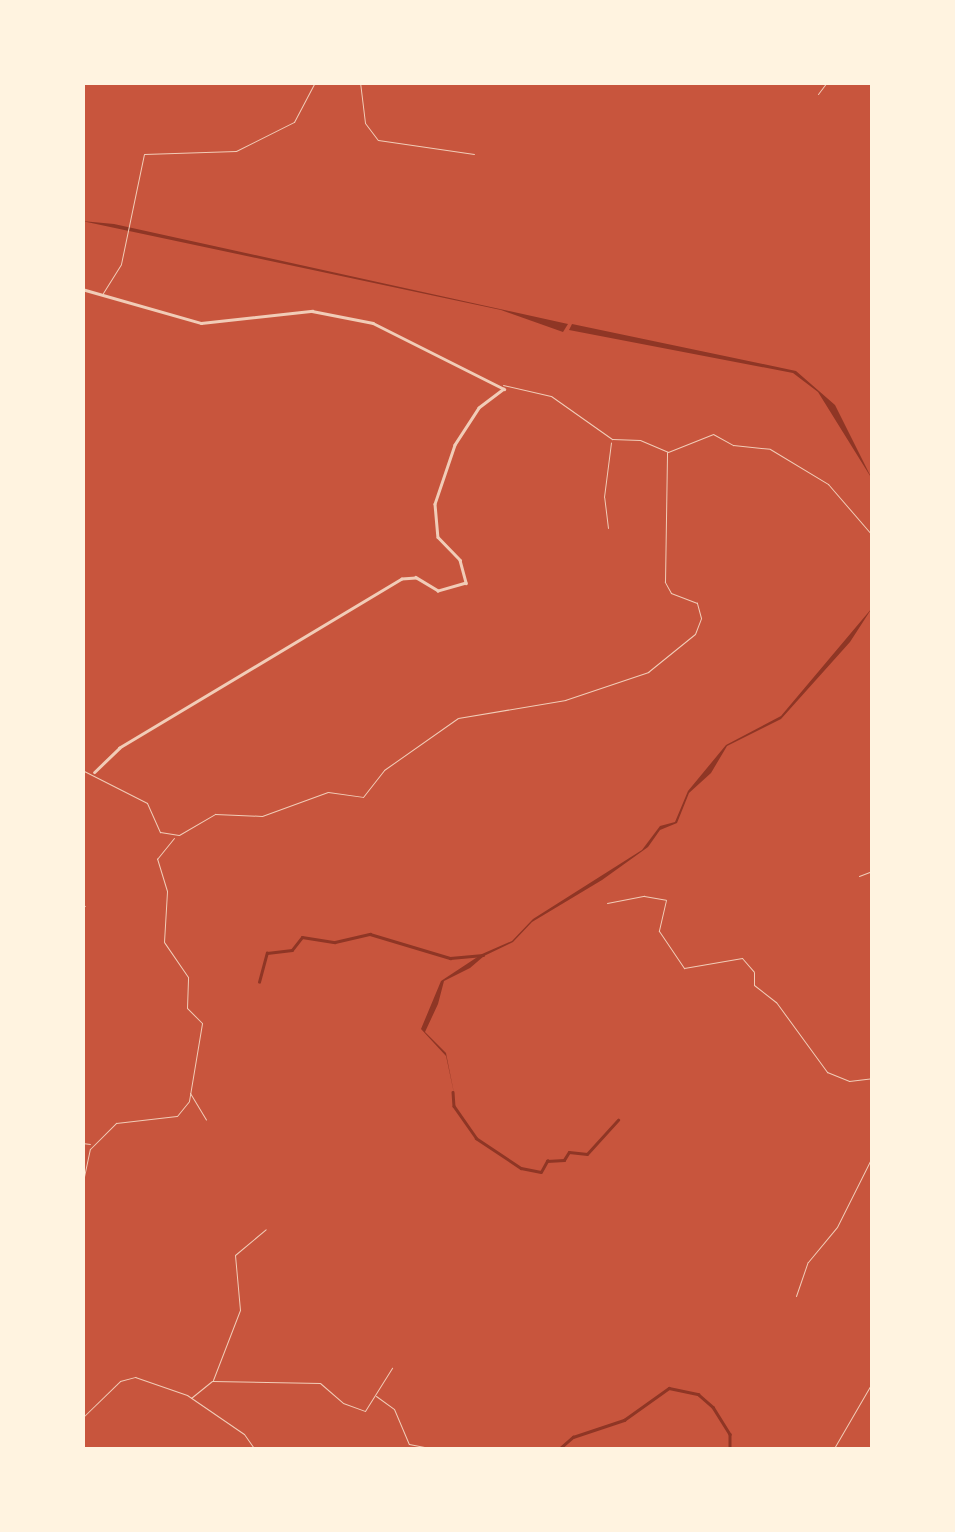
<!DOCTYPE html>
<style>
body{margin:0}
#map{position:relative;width:955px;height:1532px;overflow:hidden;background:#c8553d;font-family:Barlow,sans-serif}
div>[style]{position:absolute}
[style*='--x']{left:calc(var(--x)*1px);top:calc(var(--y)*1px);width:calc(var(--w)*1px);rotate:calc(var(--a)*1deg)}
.water>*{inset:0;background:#8f3625}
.stream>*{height:2.5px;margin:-1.25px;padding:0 1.25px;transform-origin:1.25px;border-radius:1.25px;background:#8f3625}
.minor>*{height:1px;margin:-0.5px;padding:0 0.5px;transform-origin:0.5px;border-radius:0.5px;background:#f1ccb7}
.tertiary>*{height:2.5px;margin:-1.25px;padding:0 1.25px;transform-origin:1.25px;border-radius:1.25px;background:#f1ccb7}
span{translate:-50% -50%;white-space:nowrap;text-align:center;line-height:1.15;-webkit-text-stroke:10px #fff3e0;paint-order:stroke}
.frame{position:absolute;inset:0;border:85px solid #fff3e0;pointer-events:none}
</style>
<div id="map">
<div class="water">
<div style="clip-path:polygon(82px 221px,114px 224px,568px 324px,563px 332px,501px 310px)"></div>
<div style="clip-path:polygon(572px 324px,796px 371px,835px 405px,872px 479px,818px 392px,793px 373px,569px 330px)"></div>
<div style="clip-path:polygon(872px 608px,850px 642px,781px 719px,727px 746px,711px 773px,689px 793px,677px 823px,660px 830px,648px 847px,602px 880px,532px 922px,513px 942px,484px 956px,470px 968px,444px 981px,438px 1004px,425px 1032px,446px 1053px,455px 1098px,446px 1056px,421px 1029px,441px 981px,482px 954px,512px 941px,533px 919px,642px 850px,660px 826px,675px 822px,688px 791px,726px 745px,781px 716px)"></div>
</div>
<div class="stream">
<div style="--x:259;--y:982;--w:30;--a:-75"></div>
<div style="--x:267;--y:953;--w:25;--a:-7"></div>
<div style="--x:292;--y:950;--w:16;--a:-52"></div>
<div style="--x:302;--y:937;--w:33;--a:9"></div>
<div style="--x:335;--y:942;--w:36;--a:-13"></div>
<div style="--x:370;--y:934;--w:84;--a:16.7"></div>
<div style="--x:450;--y:958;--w:33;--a:-5"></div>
<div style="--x:453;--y:1092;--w:14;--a:86"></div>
<div style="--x:454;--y:1106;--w:39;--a:55"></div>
<div style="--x:476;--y:1138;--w:54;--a:33.7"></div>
<div style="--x:521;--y:1168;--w:20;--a:11"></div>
<div style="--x:541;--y:1172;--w:13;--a:-61"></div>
<div style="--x:547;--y:1161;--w:17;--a:-3"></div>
<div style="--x:564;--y:1160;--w:9;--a:-58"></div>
<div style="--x:569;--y:1152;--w:18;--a:6"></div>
<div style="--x:587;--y:1154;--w:46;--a:-47.6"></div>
<div style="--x:558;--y:1450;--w:20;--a:-41"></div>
<div style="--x:573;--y:1437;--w:54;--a:-18.4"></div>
<div style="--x:624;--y:1420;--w:55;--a:-35.4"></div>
<div style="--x:669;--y:1388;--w:30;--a:12"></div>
<div style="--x:698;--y:1394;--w:20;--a:41"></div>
<div style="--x:713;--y:1407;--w:32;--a:58"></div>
<div style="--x:730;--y:1434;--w:16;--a:90"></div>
</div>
<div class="minor">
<div style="--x:360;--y:82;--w:41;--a:83"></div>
<div style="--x:365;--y:123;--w:21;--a:53"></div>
<div style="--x:378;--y:140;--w:97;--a:8.3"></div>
<div style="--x:818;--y:94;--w:15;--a:-53"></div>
<div style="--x:103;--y:293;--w:34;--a:-58"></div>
<div style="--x:121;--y:264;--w:112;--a:-78.2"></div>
<div style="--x:144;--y:154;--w:92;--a:-1.9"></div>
<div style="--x:236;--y:151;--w:65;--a:-26.6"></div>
<div style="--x:294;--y:122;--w:45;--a:-62.3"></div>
<div style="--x:503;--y:385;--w:49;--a:12.9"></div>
<div style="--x:551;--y:396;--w:75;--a:35.2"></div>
<div style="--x:612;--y:439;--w:28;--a:2"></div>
<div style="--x:640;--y:440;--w:30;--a:23"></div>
<div style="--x:668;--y:452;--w:48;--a:-21.8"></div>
<div style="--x:713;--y:434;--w:23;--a:29"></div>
<div style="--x:733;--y:445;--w:37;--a:6"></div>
<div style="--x:770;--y:449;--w:68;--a:31.1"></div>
<div style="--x:828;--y:484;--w:67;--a:49.2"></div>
<div style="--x:608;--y:528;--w:31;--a:-97"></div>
<div style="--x:604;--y:497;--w:55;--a:-82.7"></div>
<div style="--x:82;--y:770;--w:73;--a:26.9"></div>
<div style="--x:147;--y:803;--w:32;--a:66"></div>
<div style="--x:160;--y:832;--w:19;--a:9"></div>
<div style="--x:179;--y:835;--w:42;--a:-30.3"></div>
<div style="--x:215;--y:814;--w:47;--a:2.4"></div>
<div style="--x:262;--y:816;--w:70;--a:-20"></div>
<div style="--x:328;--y:792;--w:35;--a:8"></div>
<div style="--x:363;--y:797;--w:34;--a:-52"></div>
<div style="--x:384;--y:770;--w:90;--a:-35.1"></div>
<div style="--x:458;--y:718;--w:109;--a:-9.5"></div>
<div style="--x:565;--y:700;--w:88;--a:-18.6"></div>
<div style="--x:648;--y:672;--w:60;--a:-39"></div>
<div style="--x:695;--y:634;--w:17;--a:-69"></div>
<div style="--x:701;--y:618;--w:16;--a:-105"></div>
<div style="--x:697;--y:603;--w:28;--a:-159"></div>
<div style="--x:671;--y:593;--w:13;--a:-119"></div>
<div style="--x:665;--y:582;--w:130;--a:-89.1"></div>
<div style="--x:859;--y:876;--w:14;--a:-21"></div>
<div style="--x:607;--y:903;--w:38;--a:-11"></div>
<div style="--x:644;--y:896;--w:22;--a:10"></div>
<div style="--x:666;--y:900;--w:32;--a:103"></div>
<div style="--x:659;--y:931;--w:45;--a:56"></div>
<div style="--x:684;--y:968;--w:59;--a:-9.8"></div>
<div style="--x:742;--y:958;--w:18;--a:49"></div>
<div style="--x:754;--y:972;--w:13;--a:90"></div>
<div style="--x:754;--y:985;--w:28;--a:38"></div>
<div style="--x:776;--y:1002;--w:87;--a:53.9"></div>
<div style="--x:827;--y:1072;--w:24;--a:22"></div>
<div style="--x:849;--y:1081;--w:23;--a:-7"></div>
<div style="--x:82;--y:905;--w:3;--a:18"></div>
<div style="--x:190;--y:1093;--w:31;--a:59"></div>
<div style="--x:82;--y:1143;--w:8;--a:7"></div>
<div style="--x:82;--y:1186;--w:38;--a:-78"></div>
<div style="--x:90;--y:1149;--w:37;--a:-45"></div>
<div style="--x:116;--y:1123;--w:61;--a:-6.5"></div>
<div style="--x:177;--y:1116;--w:19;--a:-51"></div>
<div style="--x:189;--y:1101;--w:79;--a:-80.5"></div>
<div style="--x:202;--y:1023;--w:21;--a:-135"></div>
<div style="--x:187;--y:1008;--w:31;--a:-88"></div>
<div style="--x:188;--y:977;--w:42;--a:-124.4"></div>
<div style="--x:164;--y:942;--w:51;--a:-86.6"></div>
<div style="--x:167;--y:891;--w:34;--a:-107"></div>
<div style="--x:157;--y:859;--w:27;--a:-51"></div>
<div style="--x:796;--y:1296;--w:36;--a:-71"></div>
<div style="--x:808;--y:1262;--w:45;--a:-50.4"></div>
<div style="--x:837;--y:1227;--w:78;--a:-63.4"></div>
<div style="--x:213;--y:1380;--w:75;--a:-68.9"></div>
<div style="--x:240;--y:1310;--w:55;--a:-95.2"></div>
<div style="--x:235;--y:1255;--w:40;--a:-40"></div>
<div style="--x:376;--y:1396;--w:22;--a:36"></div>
<div style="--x:394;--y:1409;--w:38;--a:67"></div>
<div style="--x:409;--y:1444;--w:31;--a:11"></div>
<div style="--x:191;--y:1398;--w:27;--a:-39"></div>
<div style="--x:212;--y:1381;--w:108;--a:1.1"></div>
<div style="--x:320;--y:1383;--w:30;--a:41"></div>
<div style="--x:343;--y:1403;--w:23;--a:20"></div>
<div style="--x:365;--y:1411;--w:51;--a:-57.9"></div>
<div style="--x:82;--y:1418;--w:53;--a:-44.2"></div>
<div style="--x:120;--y:1381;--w:16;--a:-15"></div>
<div style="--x:135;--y:1377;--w:55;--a:19.1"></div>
<div style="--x:187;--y:1395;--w:69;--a:34.4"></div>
<div style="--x:244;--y:1434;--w:19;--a:55"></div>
<div style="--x:82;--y:1447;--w:4;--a:56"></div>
<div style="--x:833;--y:1450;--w:78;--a:-59.8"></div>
</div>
<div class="tertiary">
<div style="--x:82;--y:289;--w:124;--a:15.9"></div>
<div style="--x:201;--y:323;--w:112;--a:-6.2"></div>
<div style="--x:312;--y:311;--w:62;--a:11.1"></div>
<div style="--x:373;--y:323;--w:147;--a:26.7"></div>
<div style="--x:504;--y:389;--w:31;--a:143"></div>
<div style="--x:479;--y:408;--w:44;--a:123"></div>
<div style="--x:455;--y:445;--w:62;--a:108.7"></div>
<div style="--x:435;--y:504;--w:33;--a:85"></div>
<div style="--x:438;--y:537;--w:32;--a:46"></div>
<div style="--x:460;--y:560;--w:24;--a:75"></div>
<div style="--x:466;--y:583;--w:29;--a:164"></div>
<div style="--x:438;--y:591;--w:26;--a:-149"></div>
<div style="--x:416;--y:578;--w:14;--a:176"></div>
<div style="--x:402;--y:579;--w:329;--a:149.1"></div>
<div style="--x:120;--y:748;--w:35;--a:136"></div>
</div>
<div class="frame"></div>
</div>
